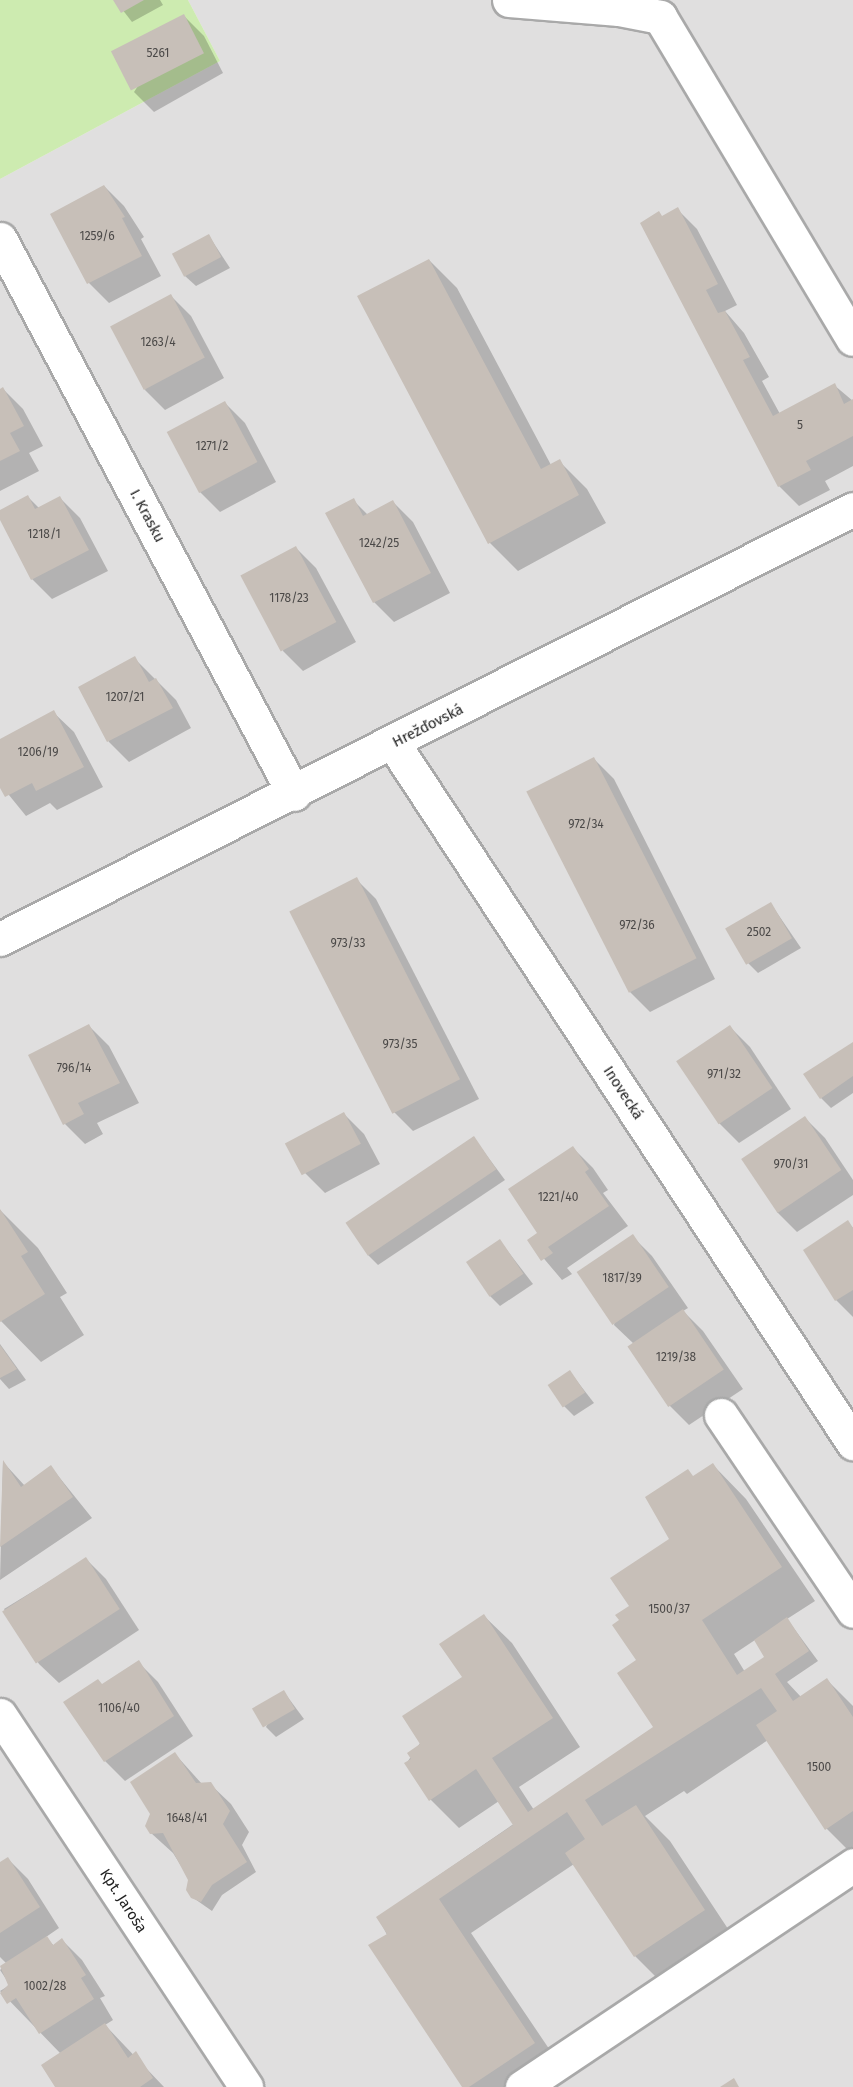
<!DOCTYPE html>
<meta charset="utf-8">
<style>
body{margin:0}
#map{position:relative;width:853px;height:2087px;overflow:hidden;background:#f2efe9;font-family:"Fira Sans",sans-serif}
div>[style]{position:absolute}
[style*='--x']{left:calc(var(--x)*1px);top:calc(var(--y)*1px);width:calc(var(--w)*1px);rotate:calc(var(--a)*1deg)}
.residential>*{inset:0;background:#e0dfdf}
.grass>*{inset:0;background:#cdebb0}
.shadow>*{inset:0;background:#0003}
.building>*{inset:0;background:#c7bfb8;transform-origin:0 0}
.roads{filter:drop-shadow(2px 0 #a9a9a9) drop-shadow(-2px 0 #a9a9a9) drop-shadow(0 2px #a9a9a9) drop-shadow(0 -2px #a9a9a9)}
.minor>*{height:33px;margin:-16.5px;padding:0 16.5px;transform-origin:16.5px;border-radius:16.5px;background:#fff}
span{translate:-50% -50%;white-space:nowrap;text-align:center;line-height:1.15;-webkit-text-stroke:4.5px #fff;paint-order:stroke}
.number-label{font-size:12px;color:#4b4948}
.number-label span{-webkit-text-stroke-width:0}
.street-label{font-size:15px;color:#222}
</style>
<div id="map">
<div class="residential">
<div style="clip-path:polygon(188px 0,853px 0,853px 2087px,0 2087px,0 179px,220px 61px)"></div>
</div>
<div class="grass">
<div style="clip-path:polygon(0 0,188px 0,220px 61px,0 179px)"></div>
</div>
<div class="shadow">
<div style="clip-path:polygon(115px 0,160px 0,163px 5px,132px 22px)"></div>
<div style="clip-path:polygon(184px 16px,204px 36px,223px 73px,154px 112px,134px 92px)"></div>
<div style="clip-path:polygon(104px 186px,124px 206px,144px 237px,141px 239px,161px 276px,109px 303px,89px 283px,52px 214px)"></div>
<div style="clip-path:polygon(677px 209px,697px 229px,737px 305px,725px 311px,744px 333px,769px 377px,762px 381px,780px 414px,834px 385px,853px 401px,853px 466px,825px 481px,830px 490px,799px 506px,779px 486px,663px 217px)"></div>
<div style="clip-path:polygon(209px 236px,230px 268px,196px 286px,185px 276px)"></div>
<div style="clip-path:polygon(429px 260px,457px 288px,551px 465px,559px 461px,587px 489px,606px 523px,518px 571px,490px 543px)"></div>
<div style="clip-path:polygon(171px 296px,191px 316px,224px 378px,165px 410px,145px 390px)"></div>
<div style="clip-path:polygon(3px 389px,23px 409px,43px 446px,29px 453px,39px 471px,0 491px,0 390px)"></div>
<div style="clip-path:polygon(225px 403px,245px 423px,276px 482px,220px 512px,200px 492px,169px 432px)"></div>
<div style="clip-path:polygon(28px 497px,39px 508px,60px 498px,80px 518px,108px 571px,52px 599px,32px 579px,0 517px,0 512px)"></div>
<div style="clip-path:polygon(353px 500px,368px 515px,393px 502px,413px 522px,450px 593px,394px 622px,374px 602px)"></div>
<div style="clip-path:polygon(296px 548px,316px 568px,356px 642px,303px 671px,283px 651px)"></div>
<div style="clip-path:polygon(134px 658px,176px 700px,191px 728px,129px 762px,109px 742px,80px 688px)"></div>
<div style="clip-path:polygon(53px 712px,74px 732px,103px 787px,57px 810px,50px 803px,26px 816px,0 784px,0 741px)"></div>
<div style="clip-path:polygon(594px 759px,614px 779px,715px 979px,650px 1012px,630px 992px)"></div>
<div style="clip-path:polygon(356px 879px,376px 899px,479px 1099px,413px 1131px,393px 1111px)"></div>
<div style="clip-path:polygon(771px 904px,801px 948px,758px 973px,748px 963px)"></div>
<div style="clip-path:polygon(89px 1026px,109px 1046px,139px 1103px,97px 1123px,103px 1134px,85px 1144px,65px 1124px)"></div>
<div style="clip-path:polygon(730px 1027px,750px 1047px,791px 1109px,739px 1143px,719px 1123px,678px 1061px)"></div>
<div style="clip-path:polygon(853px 1043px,853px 1093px,831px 1108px,821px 1098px)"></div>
<div style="clip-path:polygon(344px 1114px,364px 1134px,380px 1164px,325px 1193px,305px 1173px)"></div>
<div style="clip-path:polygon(805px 1118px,825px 1138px,853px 1180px,853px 1195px,797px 1232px,777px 1212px)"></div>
<div style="clip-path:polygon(473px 1137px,505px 1180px,378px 1265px,368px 1255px)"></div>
<div style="clip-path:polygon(573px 1148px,593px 1168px,608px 1190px,603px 1193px,628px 1226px,567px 1268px,572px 1274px,562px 1280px,529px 1241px,540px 1233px)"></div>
<div style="clip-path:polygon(0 1210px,38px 1248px,67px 1293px,60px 1297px,84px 1335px,41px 1362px,0 1320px)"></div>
<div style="clip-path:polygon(848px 1222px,853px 1228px,853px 1317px,836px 1300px,805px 1250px)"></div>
<div style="clip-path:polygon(632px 1236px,652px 1256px,688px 1308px,683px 1311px,703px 1331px,743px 1389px,689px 1425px,669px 1405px,634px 1344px,614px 1325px)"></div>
<div style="clip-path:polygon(500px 1241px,533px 1284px,500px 1306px,490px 1296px)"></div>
<div style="clip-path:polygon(0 1344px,26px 1380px,9px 1389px,0 1379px)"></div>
<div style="clip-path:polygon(570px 1372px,594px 1403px,574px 1416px,564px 1406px)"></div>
<div style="clip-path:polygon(3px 1462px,25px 1486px,51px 1467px,92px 1518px,0 1580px)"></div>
<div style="clip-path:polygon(evenodd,713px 1465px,746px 1499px,815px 1601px,787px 1619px,818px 1661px,787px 1682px,801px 1697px,827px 1680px,853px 1706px,853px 1855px,827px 1829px,768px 1740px,687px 1794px,684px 1791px,645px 1816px,670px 1841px,738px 1944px,669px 1990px,635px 1956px,574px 1864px,471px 1933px,568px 2077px,553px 2087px,464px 2087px,378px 1917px,515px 1823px,499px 1801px,459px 1828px,431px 1800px,406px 1764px,464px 1677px,484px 1616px,512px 1643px,580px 1747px,519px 1787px,534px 1810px,655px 1727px,638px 1660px,621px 1620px,671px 1539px,694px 1477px,713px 1465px,755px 1640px,766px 1658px,745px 1672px,734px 1654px,755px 1640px)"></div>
<div style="clip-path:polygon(86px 1559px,106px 1579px,139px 1630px,59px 1683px,39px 1664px,4px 1609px)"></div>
<div style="clip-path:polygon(138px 1662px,158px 1682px,193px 1736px,125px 1781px,105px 1761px)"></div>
<div style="clip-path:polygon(284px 1692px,304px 1719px,276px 1737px,266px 1727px)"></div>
<div style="clip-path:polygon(175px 1754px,202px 1784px,210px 1784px,231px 1804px,249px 1832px,242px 1845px,256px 1872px,222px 1895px,212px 1911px,192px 1897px,190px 1880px,173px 1853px,151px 1833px)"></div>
<div style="clip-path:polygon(8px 1859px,28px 1879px,59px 1928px,46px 1937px,54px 1946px,62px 1940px,82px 1960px,105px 1996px,100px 1998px,113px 2020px,105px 2025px,164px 2087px,57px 2087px,61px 2054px,0 1991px,10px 1985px,0 1970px,7px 1964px,0 1957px,0 1864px)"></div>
</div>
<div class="building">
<div style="clip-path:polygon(113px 0,144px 0,121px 13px)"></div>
<div style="left:184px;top:14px;width:44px;height:82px;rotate:63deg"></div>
<div style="clip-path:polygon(104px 185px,125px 217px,122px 218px,142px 256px,87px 284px,50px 214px)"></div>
<div style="clip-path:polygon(678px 207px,718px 284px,706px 290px,718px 313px,725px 311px,750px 357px,743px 360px,773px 416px,835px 383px,844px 404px,853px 399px,853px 436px,806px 461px,811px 470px,778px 487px,640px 223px,659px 211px,662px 216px)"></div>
<div style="left:209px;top:234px;width:26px;height:42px;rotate:62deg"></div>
<div style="clip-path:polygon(429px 259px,541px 469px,560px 459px,579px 495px,488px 544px,357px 296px)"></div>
<div style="left:171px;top:294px;width:72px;height:69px;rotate:62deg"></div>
<div style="clip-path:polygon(3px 387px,24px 426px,10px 433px,20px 451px,0 461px,0 389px)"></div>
<div style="left:225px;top:401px;width:69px;height:66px;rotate:62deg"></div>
<div style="clip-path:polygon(28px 495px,35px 509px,60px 496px,89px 550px,31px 580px,0 520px,0 510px)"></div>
<div style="clip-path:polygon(354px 498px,363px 516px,393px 500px,431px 573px,373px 603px,325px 513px)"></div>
<div style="left:296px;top:546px;width:86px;height:63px;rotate:62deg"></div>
<div style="clip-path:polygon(135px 656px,149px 682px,156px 678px,173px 708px,107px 742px,78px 687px)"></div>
<div style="clip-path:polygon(54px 710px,84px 767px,36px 791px,32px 783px,5px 797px,0 788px,0 739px)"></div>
<div style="left:594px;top:757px;width:226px;height:76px;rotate:63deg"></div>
<div style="left:357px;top:877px;width:227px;height:76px;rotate:63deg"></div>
<div style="left:771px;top:902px;width:42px;height:53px;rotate:60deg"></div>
<div style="clip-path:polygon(89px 1024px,120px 1083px,78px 1103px,84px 1114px,63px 1125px,28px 1055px)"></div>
<div style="left:730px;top:1025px;width:76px;height:65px;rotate:56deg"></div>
<div style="clip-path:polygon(853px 1042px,853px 1076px,820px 1099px,803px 1074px)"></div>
<div style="left:344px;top:1112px;width:36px;height:67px;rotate:62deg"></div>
<div style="left:805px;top:1116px;width:65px;height:77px;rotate:56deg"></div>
<div style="left:474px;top:1136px;width:40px;height:155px;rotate:56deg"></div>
<div style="clip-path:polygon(573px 1146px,589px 1169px,585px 1172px,609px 1206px,548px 1247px,553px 1253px,541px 1261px,527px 1240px,537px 1233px,508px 1189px)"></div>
<div style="clip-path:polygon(0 1209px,28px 1252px,21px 1256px,45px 1294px,0 1322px)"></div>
<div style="clip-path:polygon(848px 1220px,853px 1228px,853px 1290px,835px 1301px,803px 1250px)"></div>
<div style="left:633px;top:1234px;width:64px;height:68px;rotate:56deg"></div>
<div style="left:500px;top:1239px;width:42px;height:41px;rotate:56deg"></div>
<div style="left:683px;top:1309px;width:73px;height:67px;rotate:56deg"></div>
<div style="clip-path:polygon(0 1345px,17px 1369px,0 1378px)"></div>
<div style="left:570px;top:1370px;width:27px;height:27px;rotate:56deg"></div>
<div style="clip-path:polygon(3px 1460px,21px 1487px,51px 1465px,73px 1497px,0 1547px)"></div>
<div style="clip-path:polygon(713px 1463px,782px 1567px,702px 1620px,737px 1675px,764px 1657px,754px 1640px,787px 1617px,809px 1651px,775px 1674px,793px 1701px,827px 1678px,853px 1717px,853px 1811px,825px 1830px,756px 1725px,777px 1711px,761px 1688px,585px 1800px,602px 1826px,636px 1805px,705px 1910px,634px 1957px,565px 1853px,585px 1839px,567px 1812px,439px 1899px,535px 2043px,469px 2087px,462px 2087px,368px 1945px,387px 1934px,376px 1917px,513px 1825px,476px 1769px,429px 1801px,404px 1763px,411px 1759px,407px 1753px,420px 1744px,402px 1716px,462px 1677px,439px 1644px,484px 1614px,553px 1718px,492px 1758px,528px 1812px,653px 1727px,617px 1673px,636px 1660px,612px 1625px,619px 1620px,615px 1615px,629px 1606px,610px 1578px,669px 1539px,645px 1497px,688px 1469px,693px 1476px)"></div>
<div style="left:86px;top:1557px;width:62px;height:100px;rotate:57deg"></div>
<div style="clip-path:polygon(139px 1660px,174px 1716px,104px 1762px,63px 1702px,98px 1679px,102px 1684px)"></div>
<div style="left:284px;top:1690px;width:22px;height:37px;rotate:60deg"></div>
<div style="clip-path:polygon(175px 1752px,196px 1783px,211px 1782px,230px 1811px,223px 1824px,247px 1862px,212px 1885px,201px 1902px,191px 1898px,186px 1890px,188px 1880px,163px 1833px,150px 1834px,145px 1826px,150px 1814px,130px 1782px)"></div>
<div style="clip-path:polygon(8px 1857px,40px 1907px,0 1933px,0 1862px)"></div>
<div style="clip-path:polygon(47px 1936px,53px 1945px,62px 1938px,86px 1975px,81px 1978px,94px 1999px,39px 2034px,16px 1998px,7px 2004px,0 1993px,8px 1985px,0 1966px)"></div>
<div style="clip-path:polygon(105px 2023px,128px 2058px,136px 2051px,153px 2078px,140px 2087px,55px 2087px,41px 2065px)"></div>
<div style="clip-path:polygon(734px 2078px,739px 2087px,720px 2087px)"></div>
</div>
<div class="roads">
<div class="minor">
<div style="--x:509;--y:0;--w:110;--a:4.7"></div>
<div style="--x:619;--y:9;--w:42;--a:11"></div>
<div style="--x:660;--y:17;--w:375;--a:59.1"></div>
<div style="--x:0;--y:239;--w:628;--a:62.09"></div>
<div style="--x:393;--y:743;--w:838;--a:56.69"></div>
<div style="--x:0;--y:939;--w:955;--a:-26.75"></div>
<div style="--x:721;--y:1415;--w:236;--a:56"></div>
<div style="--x:0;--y:1715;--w:446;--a:56.5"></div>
<div style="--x:522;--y:2087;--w:399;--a:-33.8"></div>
</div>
</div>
<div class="number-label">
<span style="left:158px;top:54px">5261</span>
<span style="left:97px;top:237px">1259/6</span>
<span style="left:158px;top:343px">1263/4</span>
<span style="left:800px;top:426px">5</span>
<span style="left:212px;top:447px">1271/2</span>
<span style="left:44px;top:535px">1218/1</span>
<span style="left:379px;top:544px">1242/25</span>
<span style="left:289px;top:599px">1178/23</span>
<span style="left:125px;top:698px">1207/21</span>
<span style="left:38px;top:753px">1206/19</span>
<span style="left:586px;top:825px">972/34</span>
<span style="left:637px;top:926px">972/36</span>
<span style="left:759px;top:933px">2502</span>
<span style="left:348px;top:944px">973/33</span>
<span style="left:400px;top:1045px">973/35</span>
<span style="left:74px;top:1069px">796/14</span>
<span style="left:724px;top:1075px">971/32</span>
<span style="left:791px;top:1165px">970/31</span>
<span style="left:558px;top:1198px">1221/40</span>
<span style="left:622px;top:1279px">1817/39</span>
<span style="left:676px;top:1358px">1219/38</span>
<span style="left:669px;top:1610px">1500/37</span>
<span style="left:119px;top:1709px">1106/40</span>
<span style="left:819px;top:1768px">1500</span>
<span style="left:187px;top:1819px">1648/41</span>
<span style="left:45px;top:1987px">1002/28</span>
</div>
<div class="street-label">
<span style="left:147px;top:516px;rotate:62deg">I. Krasku</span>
<span style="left:428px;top:726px;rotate:-27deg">Hrežďovská</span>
<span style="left:623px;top:1093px;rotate:57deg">Inovecká</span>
<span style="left:123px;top:1901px;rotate:57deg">Kpt. Jaroša</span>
</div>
</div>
